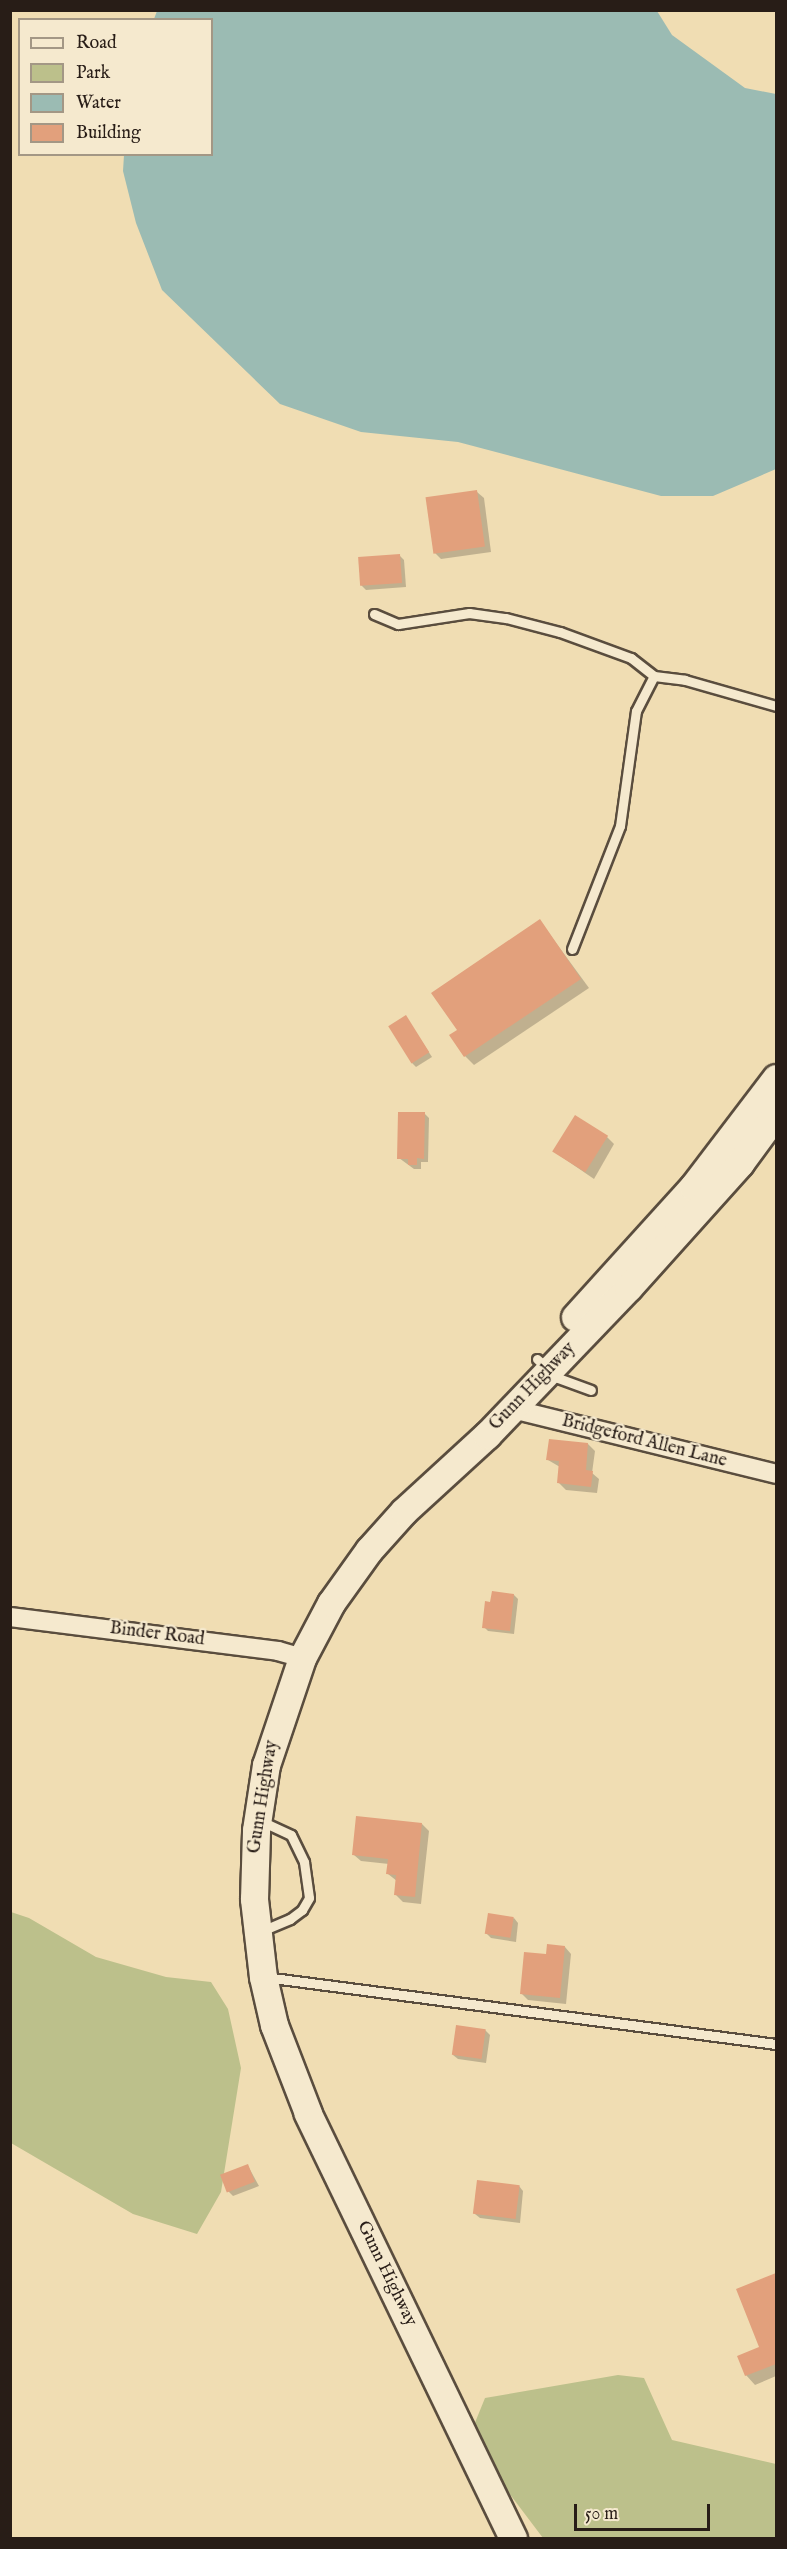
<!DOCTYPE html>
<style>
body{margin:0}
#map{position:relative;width:787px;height:2549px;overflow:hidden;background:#f0ddb3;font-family:"IM FELL English",serif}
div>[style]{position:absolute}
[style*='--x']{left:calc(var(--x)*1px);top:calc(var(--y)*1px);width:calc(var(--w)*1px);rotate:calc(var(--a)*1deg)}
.green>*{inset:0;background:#bcc08b}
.water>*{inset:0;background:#9bbbb3}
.shadow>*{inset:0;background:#0003}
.building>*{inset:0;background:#e2a07c;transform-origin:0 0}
.roads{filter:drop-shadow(2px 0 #5a4d3e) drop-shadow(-2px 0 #5a4d3e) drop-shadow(0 2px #5a4d3e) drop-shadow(0 -2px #5a4d3e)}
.lane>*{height:9px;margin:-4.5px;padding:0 4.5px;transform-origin:4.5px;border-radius:4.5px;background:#f5e9ce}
.street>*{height:18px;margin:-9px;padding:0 9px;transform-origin:9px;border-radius:9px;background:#f5e9ce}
.secondary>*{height:27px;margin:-13.5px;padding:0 13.5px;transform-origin:13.5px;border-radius:13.5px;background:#f5e9ce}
span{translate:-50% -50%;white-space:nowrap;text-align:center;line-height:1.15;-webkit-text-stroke:4.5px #f5e9ce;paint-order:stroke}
.street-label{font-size:18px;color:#281d17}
.frame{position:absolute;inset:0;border:12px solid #281d17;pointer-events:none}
.legend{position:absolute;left:18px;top:18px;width:195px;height:138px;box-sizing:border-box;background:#f5e9ce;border:2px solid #a39785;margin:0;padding:8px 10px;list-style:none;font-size:18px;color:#281d17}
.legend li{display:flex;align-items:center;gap:12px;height:30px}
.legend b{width:30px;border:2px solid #a39785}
.scale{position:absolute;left:574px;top:2504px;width:136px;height:27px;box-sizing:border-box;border:3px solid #281d17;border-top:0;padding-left:8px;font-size:18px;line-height:21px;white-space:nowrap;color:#281d17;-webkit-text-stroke:4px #f5e9ce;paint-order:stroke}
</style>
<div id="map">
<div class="green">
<div style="clip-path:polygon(11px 1912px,29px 1918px,96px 1957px,166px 1977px,211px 1982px,228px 2009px,241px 2068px,221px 2192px,197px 2234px,133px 2214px,11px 2143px)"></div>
<div style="clip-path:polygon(618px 2375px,644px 2378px,672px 2440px,776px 2464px,776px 2538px,543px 2538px,490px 2468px,472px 2430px,485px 2398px)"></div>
</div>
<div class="water">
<div style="clip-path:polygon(157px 11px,657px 11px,672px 35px,745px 88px,776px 94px,776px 469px,713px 496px,661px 496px,458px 442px,361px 432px,280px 404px,162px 290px,136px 223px,123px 171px,124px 155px,212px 154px,212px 20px,154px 19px)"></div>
</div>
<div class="shadow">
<div style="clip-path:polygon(477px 492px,484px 498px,491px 552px,441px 559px,434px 552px)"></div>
<div style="clip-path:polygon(399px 555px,404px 560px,406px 587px,366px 590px,361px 585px)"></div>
<div style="clip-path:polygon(540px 921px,589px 988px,474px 1065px,465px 1056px,459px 1030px)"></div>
<div style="clip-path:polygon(406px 1017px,432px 1057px,416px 1067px,412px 1063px)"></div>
<div style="clip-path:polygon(424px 1113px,429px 1118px,428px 1162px,421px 1162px,421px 1169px,414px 1169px,399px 1158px)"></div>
<div style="clip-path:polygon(607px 1137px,614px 1144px,594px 1179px,553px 1151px)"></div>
<div style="clip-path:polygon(588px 1444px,595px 1451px,592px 1473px,599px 1479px,597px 1493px,566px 1490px,559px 1483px,560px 1467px,548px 1460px)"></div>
<div style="clip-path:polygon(514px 1595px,518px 1599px,514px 1634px,488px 1631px,484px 1627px,492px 1603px)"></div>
<div style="clip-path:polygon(422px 1824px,429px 1831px,421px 1904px,403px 1902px,396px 1895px,397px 1881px,388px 1874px,389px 1864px,361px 1861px,354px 1855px)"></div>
<div style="clip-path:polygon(514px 1918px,518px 1923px,516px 1942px,491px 1938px,487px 1934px)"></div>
<div style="clip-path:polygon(565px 1947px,571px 1954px,566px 2004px,528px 2000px,521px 1993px,547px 1956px)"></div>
<div style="clip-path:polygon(485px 2030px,490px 2035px,486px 2063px,458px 2059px,453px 2055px)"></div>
<div style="clip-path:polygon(248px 2166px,259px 2186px,233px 2196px,228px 2191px)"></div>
<div style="clip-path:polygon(519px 2186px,523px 2191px,520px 2223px,480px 2218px,475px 2214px)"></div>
<div style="clip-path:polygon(776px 2274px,776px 2376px,755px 2385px,746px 2375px,761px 2348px,738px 2289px)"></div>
</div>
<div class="building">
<div style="left:477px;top:490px;width:57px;height:52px;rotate:82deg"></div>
<div style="left:400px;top:554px;width:29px;height:42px;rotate:86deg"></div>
<div style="clip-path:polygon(540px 919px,581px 979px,464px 1057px,449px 1035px,457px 1030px,431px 993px)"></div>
<div style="left:406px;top:1015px;width:44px;height:21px;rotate:58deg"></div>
<div style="clip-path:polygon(398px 1112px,425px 1112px,424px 1159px,417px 1158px,417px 1165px,408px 1165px,408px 1159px,397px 1159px)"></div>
<div style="left:575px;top:1115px;width:39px;height:43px;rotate:32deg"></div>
<div style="clip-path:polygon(549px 1439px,588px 1443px,586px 1470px,593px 1471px,591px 1487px,557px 1483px,559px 1461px,546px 1460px)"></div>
<div style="clip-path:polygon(492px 1591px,514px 1594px,510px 1631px,482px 1628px,485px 1601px,490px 1602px)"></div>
<div style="clip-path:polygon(356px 1816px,422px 1823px,415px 1897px,394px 1895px,396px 1875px,386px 1874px,388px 1859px,352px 1855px)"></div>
<div style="left:488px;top:1913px;width:26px;height:21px;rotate:9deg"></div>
<div style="clip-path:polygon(547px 1944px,565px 1946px,560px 1998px,520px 1994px,524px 1952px,546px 1954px)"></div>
<div style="left:456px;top:2025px;width:30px;height:30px;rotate:8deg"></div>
<div style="left:248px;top:2164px;width:19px;height:30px;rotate:69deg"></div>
<div style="left:477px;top:2180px;width:43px;height:34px;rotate:7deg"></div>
<div style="clip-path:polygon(776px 2273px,776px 2364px,745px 2376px,737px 2356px,759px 2347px,736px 2289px)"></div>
</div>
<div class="roads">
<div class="lane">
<div style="--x:374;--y:614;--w:26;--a:23"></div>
<div style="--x:398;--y:624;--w:72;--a:-8.8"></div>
<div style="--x:469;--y:613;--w:37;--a:8"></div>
<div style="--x:506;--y:618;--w:56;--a:14.5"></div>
<div style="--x:560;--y:632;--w:76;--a:20.1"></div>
<div style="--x:631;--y:658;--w:29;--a:38"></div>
<div style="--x:572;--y:949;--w:132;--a:-68.7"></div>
<div style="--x:620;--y:826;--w:116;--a:-82.1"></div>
<div style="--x:636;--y:711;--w:39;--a:-63"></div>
<div style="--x:654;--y:676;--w:31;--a:7"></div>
<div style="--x:685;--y:680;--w:95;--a:15.9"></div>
<div style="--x:537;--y:1359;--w:28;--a:42"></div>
<div style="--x:558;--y:1378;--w:35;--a:20"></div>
<div style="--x:261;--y:1821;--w:33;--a:25"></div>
<div style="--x:291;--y:1835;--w:30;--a:64"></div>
<div style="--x:304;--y:1862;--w:36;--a:82"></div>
<div style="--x:309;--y:1898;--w:14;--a:120"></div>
<div style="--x:302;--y:1910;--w:15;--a:143"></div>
<div style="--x:290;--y:1919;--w:30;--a:157"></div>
<div style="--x:265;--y:1977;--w:515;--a:7.47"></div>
</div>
<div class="street">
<div style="--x:512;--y:1409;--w:272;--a:13.8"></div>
<div style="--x:10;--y:1617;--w:270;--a:7.2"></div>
<div style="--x:278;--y:1651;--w:25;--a:16"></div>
</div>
<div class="secondary">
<div style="--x:575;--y:1317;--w:176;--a:-47.8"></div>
<div style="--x:693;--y:1187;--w:137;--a:-52.7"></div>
<div style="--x:513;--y:2538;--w:472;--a:-115.8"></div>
<div style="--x:308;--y:2113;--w:94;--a:-111.1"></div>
<div style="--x:274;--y:2025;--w:49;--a:-102.9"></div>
<div style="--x:263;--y:1977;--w:79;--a:-96.6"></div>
<div style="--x:254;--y:1899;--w:69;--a:-88.3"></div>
<div style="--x:256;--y:1830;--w:66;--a:-81.3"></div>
<div style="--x:266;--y:1765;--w:113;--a:-71.4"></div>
<div style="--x:302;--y:1658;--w:62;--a:-62.2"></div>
<div style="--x:331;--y:1603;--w:65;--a:-54.4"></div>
<div style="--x:369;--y:1550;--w:52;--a:-48.1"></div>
<div style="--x:404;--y:1511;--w:113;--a:-42.5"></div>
<div style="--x:487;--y:1435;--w:204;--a:-46.2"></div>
<div style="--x:628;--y:1288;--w:168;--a:-48.1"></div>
<div style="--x:740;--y:1163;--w:61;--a:-53.7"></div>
</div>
</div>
<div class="street-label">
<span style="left:533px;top:1387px;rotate:-46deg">Gunn Highway</span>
<span style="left:644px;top:1442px;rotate:14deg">Bridgeford Allen Lane</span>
<span style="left:157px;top:1635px;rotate:7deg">Binder Road</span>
<span style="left:264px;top:1797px;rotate:-81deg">Gunn Highway</span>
<span style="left:386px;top:2274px;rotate:64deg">Gunn Highway</span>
</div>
<div class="frame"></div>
<ul class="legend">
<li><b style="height:8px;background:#f5e9ce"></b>Road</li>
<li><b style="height:16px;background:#bcc08b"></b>Park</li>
<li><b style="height:16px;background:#9bbbb3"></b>Water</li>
<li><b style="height:16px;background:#e2a07c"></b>Building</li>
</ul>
<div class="scale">50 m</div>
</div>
